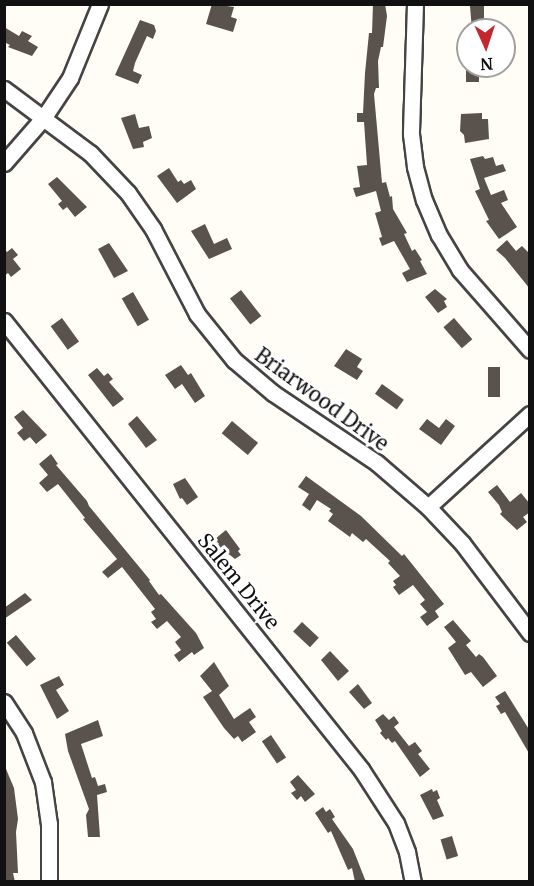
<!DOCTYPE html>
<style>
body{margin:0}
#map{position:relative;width:534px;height:886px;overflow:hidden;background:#fffdf5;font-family:Merriweather,serif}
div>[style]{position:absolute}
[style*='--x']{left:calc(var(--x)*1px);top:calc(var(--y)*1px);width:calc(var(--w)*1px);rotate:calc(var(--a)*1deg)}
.building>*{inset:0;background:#5a524d;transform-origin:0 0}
.roads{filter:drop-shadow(2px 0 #444) drop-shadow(-2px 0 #444) drop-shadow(0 2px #444) drop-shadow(0 -2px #444)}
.minor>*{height:15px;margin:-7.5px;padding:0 7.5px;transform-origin:7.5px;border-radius:7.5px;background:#fff}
span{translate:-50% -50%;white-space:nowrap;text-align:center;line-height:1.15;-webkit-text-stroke:6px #fff;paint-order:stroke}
.street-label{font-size:20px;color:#111}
.frame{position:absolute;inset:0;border:6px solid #111;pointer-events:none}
.north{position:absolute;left:456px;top:18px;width:60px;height:60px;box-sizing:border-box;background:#fff;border:2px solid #a0a0a0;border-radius:50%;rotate:177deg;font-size:16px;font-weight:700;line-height:24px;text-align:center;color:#111}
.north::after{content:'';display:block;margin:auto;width:21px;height:27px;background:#c4262e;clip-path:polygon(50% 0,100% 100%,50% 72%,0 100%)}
</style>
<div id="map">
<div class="building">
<div style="clip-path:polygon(212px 4px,234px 7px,231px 17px,237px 19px,233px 32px,206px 24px)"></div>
<div style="clip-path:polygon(373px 4px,385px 4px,387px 16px,383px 47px,381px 47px,378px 61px,379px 88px,376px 88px,374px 94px,382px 183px,386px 182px,390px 197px,392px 196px,393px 209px,407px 233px,404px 234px,412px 251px,415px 249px,422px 260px,420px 261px,427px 274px,407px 282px,402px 273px,410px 269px,394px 241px,382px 246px,379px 238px,382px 237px,375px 213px,381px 211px,376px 191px,356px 197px,353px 188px,360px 187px,357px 166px,367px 165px,364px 122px,357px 122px,357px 113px,363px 113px,365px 73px,369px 33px,372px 33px)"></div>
<div style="clip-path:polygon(470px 6px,484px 6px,484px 30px,472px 30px)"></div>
<div style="clip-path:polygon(140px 20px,154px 25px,156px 31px,153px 39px,147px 36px,135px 63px,133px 71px,142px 75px,138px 84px,115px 75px)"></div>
<div style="clip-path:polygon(4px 27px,19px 36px,22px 31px,32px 36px,28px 41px,38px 47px,32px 56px,8px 47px,10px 45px,4px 42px)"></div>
<div style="left:466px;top:66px;width:13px;height:16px"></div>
<div style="clip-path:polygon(482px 113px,482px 119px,488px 119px,489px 139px,465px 143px,464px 135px,460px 131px,461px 114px)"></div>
<div style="clip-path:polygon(135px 114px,139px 128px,149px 126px,152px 138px,143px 142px,144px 147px,133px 149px,121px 118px)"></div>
<div style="clip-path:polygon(483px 156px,485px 159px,493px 157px,496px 166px,503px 164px,506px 171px,484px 178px,491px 195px,504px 190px,508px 200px,501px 203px,517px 227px,499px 239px,486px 221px,489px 220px,475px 191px,480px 189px,470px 159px)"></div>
<div style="clip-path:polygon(169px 168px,178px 182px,181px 180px,184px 184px,191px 180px,196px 189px,177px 203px,157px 176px)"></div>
<div style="clip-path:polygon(57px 177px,87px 207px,75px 217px,67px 207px,63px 210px,58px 204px,62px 201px,48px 184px)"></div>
<div style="clip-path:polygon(205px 224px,214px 244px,227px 238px,232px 249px,209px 259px,191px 231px)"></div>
<div style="clip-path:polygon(507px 240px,516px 251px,522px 246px,530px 254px,530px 289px,505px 258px,496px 250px)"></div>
<div style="clip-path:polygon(109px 243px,128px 271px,114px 278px,98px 249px)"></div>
<div style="clip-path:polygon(12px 248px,18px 255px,13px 259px,21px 269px,11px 277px,8px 273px,4px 276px,4px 249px,7px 252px)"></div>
<div style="clip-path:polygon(435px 289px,447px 299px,444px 301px,447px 307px,438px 313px,425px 297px)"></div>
<div style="left:241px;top:290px;width:33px;height:14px;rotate:52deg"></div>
<div style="left:133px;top:292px;width:32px;height:13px;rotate:60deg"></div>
<div style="left:62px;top:318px;width:29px;height:14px;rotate:54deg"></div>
<div style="left:454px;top:318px;width:28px;height:14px;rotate:49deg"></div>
<div style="clip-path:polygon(346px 349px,362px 359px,357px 367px,363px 371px,357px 380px,334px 366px)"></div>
<div style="clip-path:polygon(181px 365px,188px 375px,191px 373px,205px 396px,195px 403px,182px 384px,175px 389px,165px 375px)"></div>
<div style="left:488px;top:367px;width:12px;height:30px"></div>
<div style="clip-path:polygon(97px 368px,104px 376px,108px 373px,113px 379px,109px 382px,124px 399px,113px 407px,88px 375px)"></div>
<div style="left:382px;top:384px;width:27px;height:12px;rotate:36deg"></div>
<div style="clip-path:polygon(23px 410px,47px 435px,36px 444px,30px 437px,24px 441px,17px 433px,23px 428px,14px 417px)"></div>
<div style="clip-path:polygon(137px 416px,157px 440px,146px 448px,128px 424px)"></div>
<div style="clip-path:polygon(427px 419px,439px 428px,446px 419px,455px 426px,441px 445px,419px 429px)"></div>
<div style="left:232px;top:421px;width:34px;height:16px;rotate:40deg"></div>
<div style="clip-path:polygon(51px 454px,58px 464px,56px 465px,87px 501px,89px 506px,150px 580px,149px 581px,159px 595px,161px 594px,196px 633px,204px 648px,194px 655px,192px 652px,179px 662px,174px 655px,181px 650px,175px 642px,181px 637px,167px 621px,157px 629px,151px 622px,156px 619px,151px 612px,155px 609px,122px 567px,108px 578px,102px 572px,117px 559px,83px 519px,85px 518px,58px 484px,47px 492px,39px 483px,48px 475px,39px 464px)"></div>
<div style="clip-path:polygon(306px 476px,361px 516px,402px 556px,404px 554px,444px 604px,435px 611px,439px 617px,427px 626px,420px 617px,427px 612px,420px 604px,425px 600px,413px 585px,399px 595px,393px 587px,396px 585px,393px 581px,400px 576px,388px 563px,390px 561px,366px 539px,363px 542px,352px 533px,350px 537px,328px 521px,333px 514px,329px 511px,331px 509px,317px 500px,310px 511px,302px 505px,309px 494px,298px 487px)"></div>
<div style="clip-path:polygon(185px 478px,198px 497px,187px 505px,182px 498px,180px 499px,173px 484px)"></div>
<div style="clip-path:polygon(497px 485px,510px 502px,521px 493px,530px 504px,530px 512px,523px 517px,527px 522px,517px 530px,500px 514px,502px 512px,499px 505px,488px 492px)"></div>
<div style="clip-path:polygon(226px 530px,240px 549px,238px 551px,241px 555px,235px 559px,226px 552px,223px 554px,217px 546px,219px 544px,215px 539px)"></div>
<div style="clip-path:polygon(25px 593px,32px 600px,4px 619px,4px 608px)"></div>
<div style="clip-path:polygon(453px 620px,471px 641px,466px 645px,476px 657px,479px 654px,483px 657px,497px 676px,483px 687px,471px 672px,465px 675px,448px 648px,456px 642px,444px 627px)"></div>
<div style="left:302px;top:622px;width:23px;height:13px;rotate:43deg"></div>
<div style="left:16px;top:635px;width:31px;height:12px;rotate:50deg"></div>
<div style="clip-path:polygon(330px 651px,349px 671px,338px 681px,321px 660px)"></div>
<div style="clip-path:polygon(214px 662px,229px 686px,219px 695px,234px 719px,250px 708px,256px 717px,249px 722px,256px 732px,242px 742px,238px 736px,234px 739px,224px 728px,203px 697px,212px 691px,200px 676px)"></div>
<div style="clip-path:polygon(59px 676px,64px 685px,56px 690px,69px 711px,57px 719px,40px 685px)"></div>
<div style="clip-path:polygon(358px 684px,372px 703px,364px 709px,349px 692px)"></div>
<div style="clip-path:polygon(505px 691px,530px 731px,530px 755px,505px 712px,501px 714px,496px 706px,500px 704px,495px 697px)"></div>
<div style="clip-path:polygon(383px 714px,389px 720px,394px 716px,399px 723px,394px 727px,409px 746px,415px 742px,422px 751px,418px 754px,430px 769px,420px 777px,395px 741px,392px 743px,388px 738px,386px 740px,380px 733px,382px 731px,375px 720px)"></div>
<div style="clip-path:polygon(98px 720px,103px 736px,81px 744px,92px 778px,95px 777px,98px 786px,105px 784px,107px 792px,97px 795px,100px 837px,88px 837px,86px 815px,89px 809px,68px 751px,65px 734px)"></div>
<div style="left:271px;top:735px;width:27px;height:11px;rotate:56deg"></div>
<div style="clip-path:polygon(6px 769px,14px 788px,18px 819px,16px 832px,18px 873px,13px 873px,15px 882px,4px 882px)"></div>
<div style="clip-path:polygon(298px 775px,315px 794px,305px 802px,301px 796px,297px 800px,291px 793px,296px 790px,290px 782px)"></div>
<div style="clip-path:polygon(432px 789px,433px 792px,437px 790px,440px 798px,437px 800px,444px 816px,433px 820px,420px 795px)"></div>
<div style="clip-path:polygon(323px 807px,326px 812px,330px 809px,335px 817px,332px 819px,353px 849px,366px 882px,355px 882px,352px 868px,348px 870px,331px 831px,328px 833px,315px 813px)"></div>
<div style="left:452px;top:836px;width:21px;height:12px;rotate:73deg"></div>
</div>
<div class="roads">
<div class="minor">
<div style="--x:415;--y:4;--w:130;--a:91.8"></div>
<div style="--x:411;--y:134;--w:33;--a:83"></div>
<div style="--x:415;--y:167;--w:34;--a:75"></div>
<div style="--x:424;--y:200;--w:38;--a:67"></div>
<div style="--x:439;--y:235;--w:41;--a:59"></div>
<div style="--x:460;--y:270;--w:106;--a:48.8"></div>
<div style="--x:4;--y:89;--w:107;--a:36.7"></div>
<div style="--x:90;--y:153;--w:55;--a:46.5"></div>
<div style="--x:128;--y:193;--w:44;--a:55.2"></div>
<div style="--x:153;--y:229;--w:96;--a:62.6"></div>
<div style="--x:197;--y:314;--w:59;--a:51.2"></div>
<div style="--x:234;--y:360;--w:51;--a:40.2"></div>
<div style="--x:273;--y:393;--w:125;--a:33.9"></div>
<div style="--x:377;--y:463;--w:67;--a:40.8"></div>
<div style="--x:428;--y:507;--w:50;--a:46.6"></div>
<div style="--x:462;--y:543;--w:113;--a:52.9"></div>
<div style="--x:4;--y:163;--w:61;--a:-49"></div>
<div style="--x:44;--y:117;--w:47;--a:-56.3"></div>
<div style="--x:70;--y:78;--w:80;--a:-67.9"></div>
<div style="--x:4;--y:321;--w:573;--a:51.45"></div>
<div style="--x:361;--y:769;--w:64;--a:57.1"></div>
<div style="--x:396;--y:823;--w:31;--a:69"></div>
<div style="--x:407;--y:852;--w:31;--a:79"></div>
<div style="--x:428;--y:507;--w:138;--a:-42.4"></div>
<div style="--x:4;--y:702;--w:37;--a:57"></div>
<div style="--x:24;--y:733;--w:53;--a:68.8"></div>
<div style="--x:43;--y:782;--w:42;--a:81.9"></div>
<div style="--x:49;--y:824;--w:58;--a:90"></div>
</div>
</div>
<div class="street-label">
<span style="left:322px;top:399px;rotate:36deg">Briarwood Drive</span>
<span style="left:239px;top:581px;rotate:51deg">Salem Drive</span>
</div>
<div class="frame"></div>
<div class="north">N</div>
</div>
